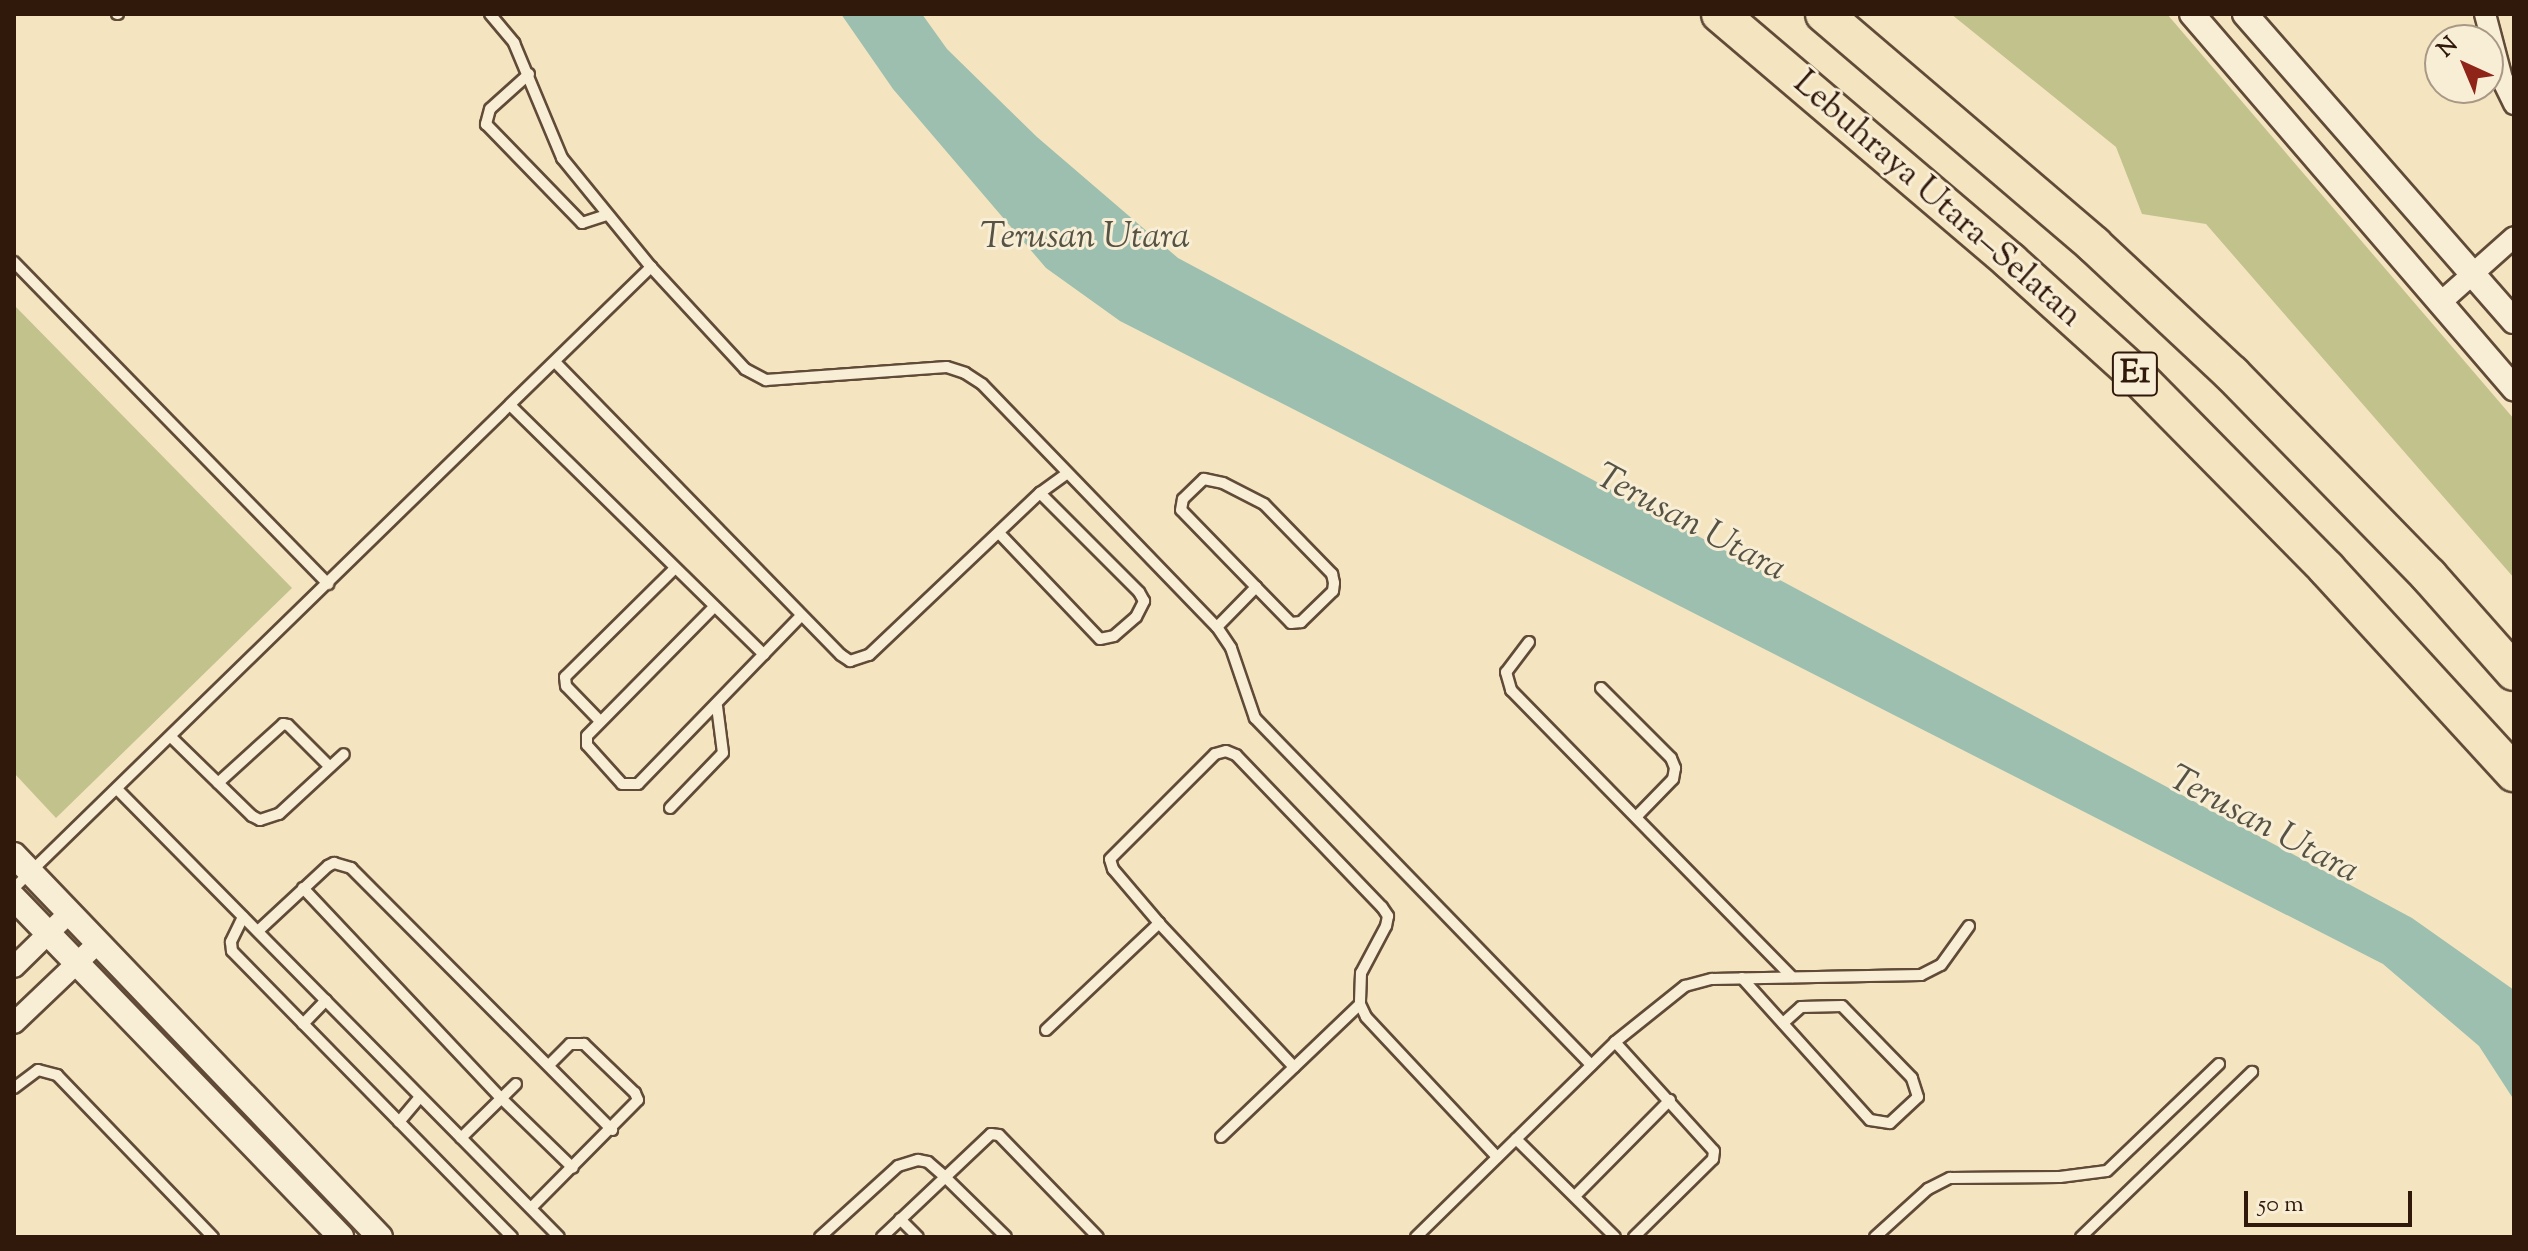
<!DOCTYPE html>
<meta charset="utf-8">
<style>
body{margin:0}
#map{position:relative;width:2528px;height:1251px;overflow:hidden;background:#f4e5c0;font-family:"Sorts Mill Goudy",serif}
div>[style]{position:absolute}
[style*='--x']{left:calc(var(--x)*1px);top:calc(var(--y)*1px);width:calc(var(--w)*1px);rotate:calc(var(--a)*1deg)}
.green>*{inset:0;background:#c2c28d}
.water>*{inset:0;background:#9cbfaf}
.roads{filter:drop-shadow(2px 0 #614b38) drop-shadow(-2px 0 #614b38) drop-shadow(0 2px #614b38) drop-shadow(0 -2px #614b38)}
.service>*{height:10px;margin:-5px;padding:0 5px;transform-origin:5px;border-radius:5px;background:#f8eed6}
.minor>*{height:20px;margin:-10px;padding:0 10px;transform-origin:10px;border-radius:10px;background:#f8eed6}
.tertiary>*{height:24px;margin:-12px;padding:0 12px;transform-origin:12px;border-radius:12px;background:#f8eed6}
.motorway>*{height:36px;margin:-18px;padding:0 18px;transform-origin:18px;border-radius:18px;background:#f4e5c0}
span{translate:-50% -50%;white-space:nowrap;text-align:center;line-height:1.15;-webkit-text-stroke:6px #f8eed6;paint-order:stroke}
.shield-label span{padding:2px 6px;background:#f8eed6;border:2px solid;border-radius:6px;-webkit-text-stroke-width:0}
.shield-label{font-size:32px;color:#30180b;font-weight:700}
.street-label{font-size:34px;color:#30180b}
.water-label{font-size:36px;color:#565244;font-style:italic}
.frame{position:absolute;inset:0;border:16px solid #30180b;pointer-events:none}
.north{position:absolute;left:2424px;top:24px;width:80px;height:80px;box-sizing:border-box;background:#f8eed6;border:2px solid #a89885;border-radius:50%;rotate:316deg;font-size:22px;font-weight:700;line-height:32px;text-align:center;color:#30180b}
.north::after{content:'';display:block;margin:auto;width:28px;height:36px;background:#8f2418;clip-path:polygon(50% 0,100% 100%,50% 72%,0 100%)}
.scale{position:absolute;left:2244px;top:1191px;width:168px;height:36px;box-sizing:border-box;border:4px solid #30180b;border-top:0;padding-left:10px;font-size:24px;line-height:28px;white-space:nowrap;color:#30180b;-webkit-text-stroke:6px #f8eed6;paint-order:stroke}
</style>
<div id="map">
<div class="green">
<div style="clip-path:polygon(1951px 14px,2167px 14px,2514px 419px,2514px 578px,2206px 224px,2142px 214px,2116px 147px)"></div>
<div style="clip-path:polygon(14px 305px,292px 588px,56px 818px,14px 773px)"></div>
</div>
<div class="water">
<div style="clip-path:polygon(841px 14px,922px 14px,947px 49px,1037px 137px,1178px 258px,2412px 918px,2514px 990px,2514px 1100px,2479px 1046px,2383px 964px,1120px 321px,1046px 268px,893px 89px)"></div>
</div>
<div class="roads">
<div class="service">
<div style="--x:117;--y:14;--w:1;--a:0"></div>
<div style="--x:490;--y:14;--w:38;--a:50"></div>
<div style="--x:514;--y:43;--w:125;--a:67.3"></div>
<div style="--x:562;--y:158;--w:141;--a:50.8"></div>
<div style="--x:651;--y:267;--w:139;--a:47.3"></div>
<div style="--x:745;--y:369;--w:24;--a:28"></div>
<div style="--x:766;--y:380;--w:181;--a:-4.1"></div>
<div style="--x:947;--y:367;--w:19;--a:18"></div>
<div style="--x:965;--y:373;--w:20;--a:33"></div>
<div style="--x:982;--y:384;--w:338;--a:46"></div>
<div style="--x:1217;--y:627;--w:25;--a:56"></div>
<div style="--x:1231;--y:648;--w:74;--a:71.1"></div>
<div style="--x:1255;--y:718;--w:483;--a:45.9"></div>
<div style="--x:529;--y:74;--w:52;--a:138.1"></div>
<div style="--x:490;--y:109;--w:16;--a:105"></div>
<div style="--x:486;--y:124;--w:138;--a:45.9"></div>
<div style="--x:582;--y:223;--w:25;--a:-18"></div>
<div style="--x:14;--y:262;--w:450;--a:45.7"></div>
<div style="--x:555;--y:362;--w:409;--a:45.7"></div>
<div style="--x:841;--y:655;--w:11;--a:34"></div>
<div style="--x:850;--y:661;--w:20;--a:-18"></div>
<div style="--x:869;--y:655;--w:236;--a:-43.5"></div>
<div style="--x:1040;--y:493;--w:32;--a:-36"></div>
<div style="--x:510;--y:405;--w:356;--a:44.5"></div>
<div style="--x:999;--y:533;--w:146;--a:46.4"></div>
<div style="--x:1100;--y:639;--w:14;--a:-12"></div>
<div style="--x:1114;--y:636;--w:29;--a:-41"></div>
<div style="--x:1136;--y:617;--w:18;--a:-63"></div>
<div style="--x:1144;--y:601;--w:10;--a:-119"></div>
<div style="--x:1139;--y:592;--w:140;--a:-135"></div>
<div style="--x:714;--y:607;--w:181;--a:134.6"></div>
<div style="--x:587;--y:736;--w:9;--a:90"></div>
<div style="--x:587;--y:745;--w:52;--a:48.1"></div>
<div style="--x:622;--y:784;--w:16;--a:0"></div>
<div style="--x:638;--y:784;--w:235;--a:-45.9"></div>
<div style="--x:1217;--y:627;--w:56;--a:-45.7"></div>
<div style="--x:1256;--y:587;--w:107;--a:-134.2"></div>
<div style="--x:1181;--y:510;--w:11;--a:-80"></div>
<div style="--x:1183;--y:499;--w:29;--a:-44"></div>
<div style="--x:1204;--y:479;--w:19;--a:12"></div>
<div style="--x:1223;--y:483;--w:46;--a:27.1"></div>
<div style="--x:1264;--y:504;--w:98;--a:45.8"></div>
<div style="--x:1332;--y:574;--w:9;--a:77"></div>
<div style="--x:1334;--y:583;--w:8;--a:97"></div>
<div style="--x:1333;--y:591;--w:45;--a:135.9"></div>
<div style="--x:1301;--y:622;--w:10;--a:174"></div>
<div style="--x:1291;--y:623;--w:50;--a:-134.2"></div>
<div style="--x:1529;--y:642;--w:38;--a:127"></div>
<div style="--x:1506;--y:672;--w:19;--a:74"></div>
<div style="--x:1511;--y:690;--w:402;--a:45.6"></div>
<div style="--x:1601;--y:688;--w:99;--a:45"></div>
<div style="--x:1671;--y:758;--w:11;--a:68"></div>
<div style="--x:1675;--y:768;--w:11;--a:100"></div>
<div style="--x:1673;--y:779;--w:53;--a:134.2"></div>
<div style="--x:599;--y:720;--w:47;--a:-134.1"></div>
<div style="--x:566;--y:686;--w:9;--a:-96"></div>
<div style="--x:565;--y:677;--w:155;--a:-44.7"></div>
<div style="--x:171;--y:737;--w:113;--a:44.3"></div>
<div style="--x:252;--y:816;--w:9;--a:27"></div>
<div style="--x:260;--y:820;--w:20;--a:-18"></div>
<div style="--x:279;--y:814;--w:88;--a:-42.7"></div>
<div style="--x:218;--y:783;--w:88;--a:-42.2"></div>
<div style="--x:283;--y:724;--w:5;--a:11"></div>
<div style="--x:288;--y:725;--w:59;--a:45"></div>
<div style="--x:117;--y:789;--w:629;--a:45.39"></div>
<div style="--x:670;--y:808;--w:76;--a:-46.1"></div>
<div style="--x:723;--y:753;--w:47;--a:-97.3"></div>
<div style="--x:14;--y:888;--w:890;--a:-44.27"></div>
<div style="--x:303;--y:888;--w:289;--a:46.7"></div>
<div style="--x:501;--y:1098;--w:100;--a:44.2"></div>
<div style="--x:243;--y:917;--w:28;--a:116"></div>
<div style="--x:231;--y:942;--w:9;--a:84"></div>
<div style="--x:232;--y:951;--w:400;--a:45.6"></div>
<div style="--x:258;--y:931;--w:96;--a:-42.9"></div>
<div style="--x:328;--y:866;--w:7;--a:-27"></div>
<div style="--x:334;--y:863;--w:18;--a:16"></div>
<div style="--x:351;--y:868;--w:370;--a:45.1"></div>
<div style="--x:1742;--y:978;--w:191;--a:48"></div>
<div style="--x:1870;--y:1120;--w:20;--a:9"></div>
<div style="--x:1890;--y:1123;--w:38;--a:-43"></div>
<div style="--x:1918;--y:1097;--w:20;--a:-108"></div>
<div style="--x:1912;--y:1078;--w:100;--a:-134.2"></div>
<div style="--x:1842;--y:1006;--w:41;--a:178.6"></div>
<div style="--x:1801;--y:1007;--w:24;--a:138"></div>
<div style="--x:303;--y:1024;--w:33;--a:-46"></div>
<div style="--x:1046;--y:1030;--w:156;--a:-43.4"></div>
<div style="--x:1615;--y:1042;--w:147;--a:47.8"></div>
<div style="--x:1714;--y:1151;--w:8;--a:97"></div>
<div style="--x:1713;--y:1159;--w:111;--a:135.4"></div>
<div style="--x:1294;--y:1067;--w:197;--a:-133.2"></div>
<div style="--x:1159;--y:923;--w:71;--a:-130.4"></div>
<div style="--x:1113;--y:869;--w:10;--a:-107"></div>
<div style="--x:1110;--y:859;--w:148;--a:-45"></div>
<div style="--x:1215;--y:754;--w:11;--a:-15"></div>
<div style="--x:1226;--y:751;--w:11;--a:22"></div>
<div style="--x:1236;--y:755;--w:211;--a:46.2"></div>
<div style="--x:1382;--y:907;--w:11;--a:56"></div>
<div style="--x:1388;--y:916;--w:10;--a:101"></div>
<div style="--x:1386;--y:926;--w:53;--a:118"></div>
<div style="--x:1361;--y:973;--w:31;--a:92"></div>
<div style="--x:1360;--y:1004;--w:14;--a:65"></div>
<div style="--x:1366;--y:1017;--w:192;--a:46.9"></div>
<div style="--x:14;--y:1088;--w:30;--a:-37"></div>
<div style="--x:38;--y:1070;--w:20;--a:15"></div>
<div style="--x:57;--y:1075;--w:225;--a:46.1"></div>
<div style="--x:399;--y:1122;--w:33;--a:-50"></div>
<div style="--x:1221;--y:1137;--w:192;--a:-43.7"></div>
<div style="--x:461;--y:1138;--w:77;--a:-44.5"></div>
<div style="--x:1516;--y:1139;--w:139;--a:44.7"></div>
<div style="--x:1575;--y:1196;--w:135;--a:-45.3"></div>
<div style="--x:531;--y:1208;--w:152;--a:-45.3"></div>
<div style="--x:638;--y:1100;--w:8;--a:-113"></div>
<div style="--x:635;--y:1093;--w:71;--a:-136.1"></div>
<div style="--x:584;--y:1044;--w:14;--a:180"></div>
<div style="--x:570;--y:1044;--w:30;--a:135"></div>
<div style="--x:900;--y:1219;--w:25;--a:45"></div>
<div style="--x:820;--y:1237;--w:105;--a:-42.3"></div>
<div style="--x:898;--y:1166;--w:21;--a:-17"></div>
<div style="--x:918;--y:1160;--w:10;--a:11"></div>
<div style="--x:928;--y:1162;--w:20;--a:41"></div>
<div style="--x:943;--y:1175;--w:88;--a:44.5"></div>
<div style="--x:882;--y:1237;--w:150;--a:-43.4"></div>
<div style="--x:991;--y:1134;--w:8;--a:7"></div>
<div style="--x:999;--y:1135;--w:142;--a:45.9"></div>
<div style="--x:1416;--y:1237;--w:279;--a:-44.4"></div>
<div style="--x:1615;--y:1042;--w:90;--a:-38.7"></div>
<div style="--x:1685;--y:986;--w:28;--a:-15"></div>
<div style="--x:1712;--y:979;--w:209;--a:-1.1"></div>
<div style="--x:1921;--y:975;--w:22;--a:-27"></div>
<div style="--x:1941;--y:965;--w:48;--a:-54.3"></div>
<div style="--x:1875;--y:1237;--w:72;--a:-42.2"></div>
<div style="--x:1928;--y:1189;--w:25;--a:-27"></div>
<div style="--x:1950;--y:1178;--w:110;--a:-0.5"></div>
<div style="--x:2060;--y:1177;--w:47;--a:-7.3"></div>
<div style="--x:2107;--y:1171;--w:155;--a:-43.7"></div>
<div style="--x:2081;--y:1237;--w:238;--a:-44"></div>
</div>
<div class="minor">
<div style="--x:2485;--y:14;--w:67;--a:75.3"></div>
<div style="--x:2502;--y:79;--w:28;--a:64"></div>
<div style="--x:2440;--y:303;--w:99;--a:-41.7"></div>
<div style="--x:14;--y:967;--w:77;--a:-44.5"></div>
<div style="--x:14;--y:1023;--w:116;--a:-43.6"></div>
</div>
<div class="tertiary">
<div style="--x:2192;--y:14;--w:494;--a:49.3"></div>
<div style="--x:2245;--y:14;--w:408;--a:48.8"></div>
<div style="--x:14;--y:855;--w:529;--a:46.23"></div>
<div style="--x:14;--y:898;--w:471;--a:46"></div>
</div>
<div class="motorway">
<div style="--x:1720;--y:14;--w:381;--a:40.4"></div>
<div style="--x:2010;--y:261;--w:166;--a:42.1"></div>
<div style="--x:2133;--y:372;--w:276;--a:45.4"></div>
<div style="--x:2327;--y:569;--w:277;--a:47.5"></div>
<div style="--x:1824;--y:14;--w:355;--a:40.5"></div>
<div style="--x:2094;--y:245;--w:189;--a:43.1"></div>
<div style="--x:2232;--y:374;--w:282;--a:45.7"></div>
<div style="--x:2429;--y:576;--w:128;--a:48.5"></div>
</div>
</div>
<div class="shield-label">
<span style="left:2135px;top:374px">E1</span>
</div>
<div class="street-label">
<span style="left:1937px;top:200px;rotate:41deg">Lebuhraya Utara–Selatan</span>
</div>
<div class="water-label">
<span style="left:1085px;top:239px">Terusan Utara</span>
<span style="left:1690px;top:524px;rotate:28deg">Terusan Utara</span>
<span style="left:2263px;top:826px;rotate:28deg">Terusan Utara</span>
</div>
<div class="frame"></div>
<div class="north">N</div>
<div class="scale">50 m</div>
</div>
